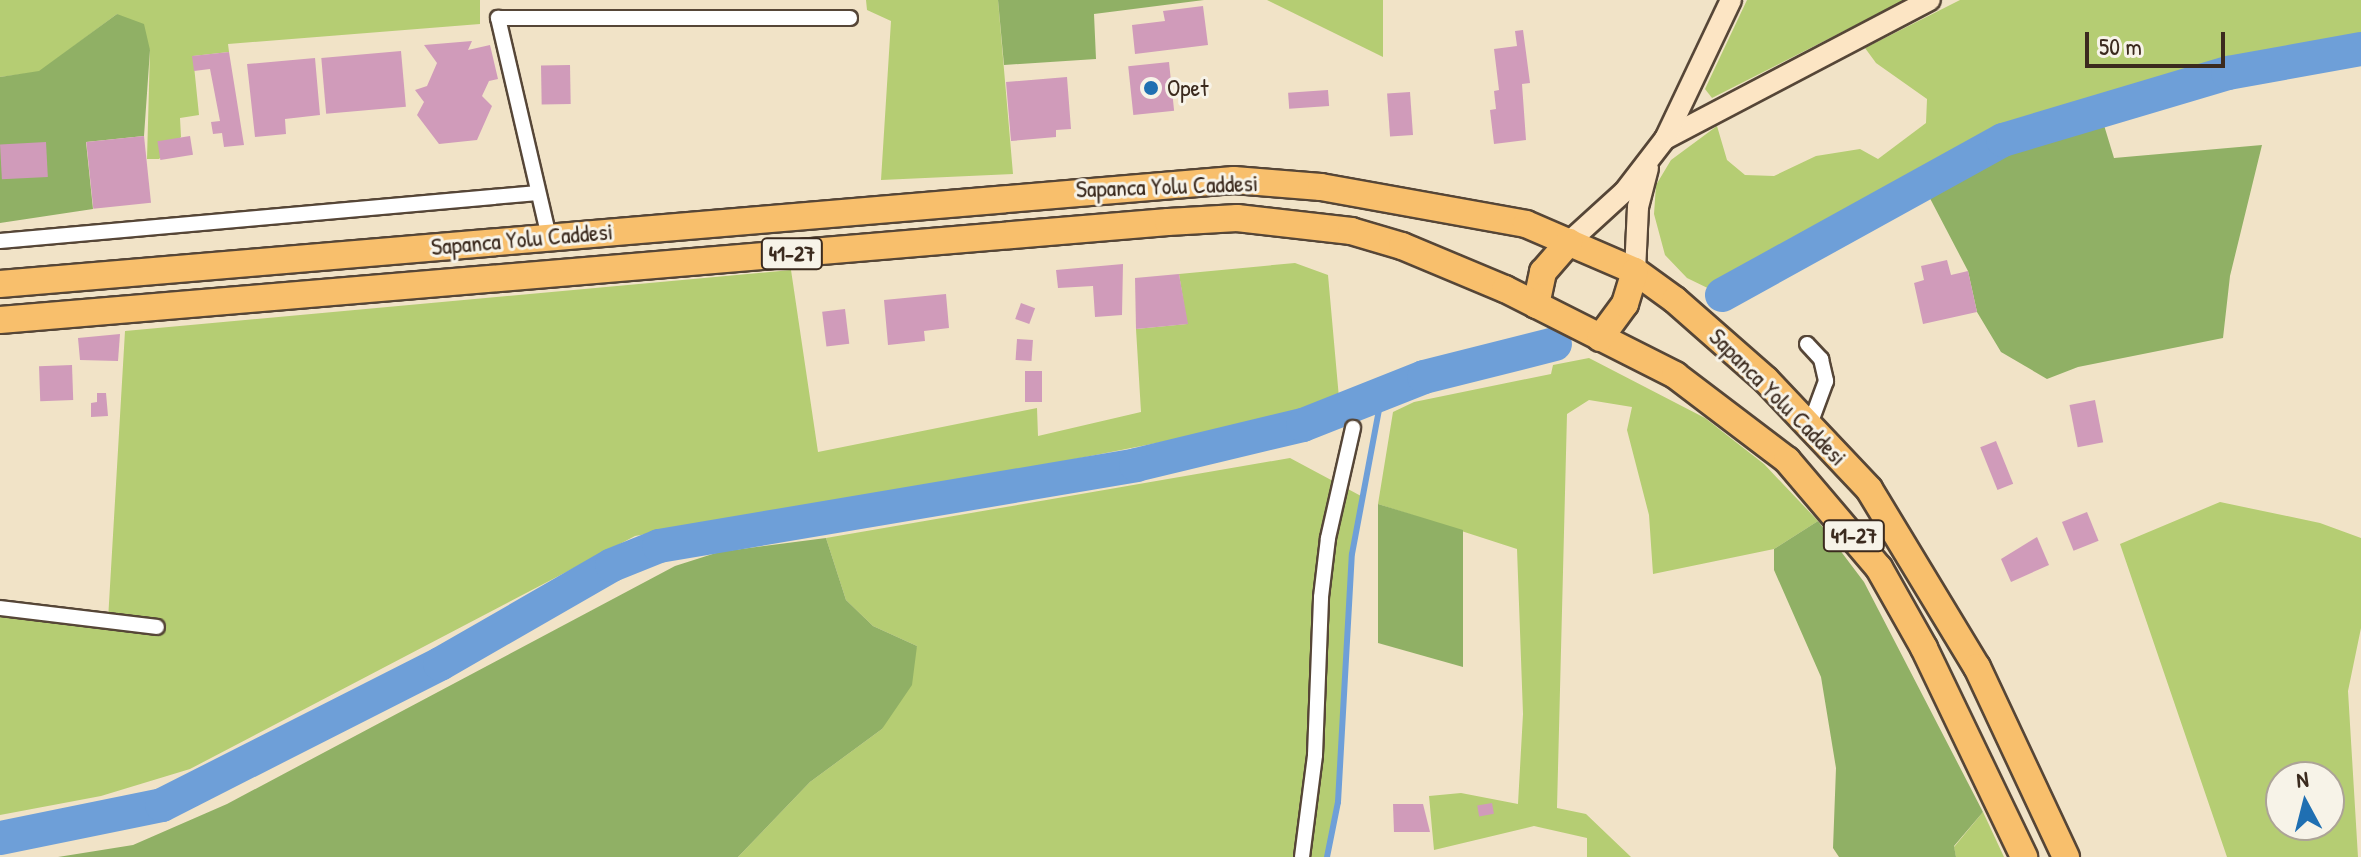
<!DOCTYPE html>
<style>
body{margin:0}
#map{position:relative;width:2361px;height:857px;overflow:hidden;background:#f1e3c7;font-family:"Patrick Hand",sans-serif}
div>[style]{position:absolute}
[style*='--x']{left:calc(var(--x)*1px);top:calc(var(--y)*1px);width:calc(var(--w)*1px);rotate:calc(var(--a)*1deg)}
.green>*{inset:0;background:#b5cd73}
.forest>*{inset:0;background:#90b065}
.stream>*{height:6px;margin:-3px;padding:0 3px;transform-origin:3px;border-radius:3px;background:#6e9fd8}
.river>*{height:34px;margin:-17px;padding:0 17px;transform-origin:17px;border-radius:17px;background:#6e9fd8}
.building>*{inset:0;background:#d09bba;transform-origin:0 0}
.roads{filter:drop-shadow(2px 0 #564637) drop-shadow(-2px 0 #564637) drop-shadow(0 2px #564637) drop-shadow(0 -2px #564637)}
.street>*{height:14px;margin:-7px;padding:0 7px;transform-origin:7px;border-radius:7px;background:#fff}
.secondary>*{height:20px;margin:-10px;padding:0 10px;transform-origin:10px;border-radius:10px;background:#fce5c4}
.highway>*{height:26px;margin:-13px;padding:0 13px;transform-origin:13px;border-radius:13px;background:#f8bf6c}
.dots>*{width:22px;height:22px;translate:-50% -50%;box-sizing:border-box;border:4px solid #f7f3e8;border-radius:50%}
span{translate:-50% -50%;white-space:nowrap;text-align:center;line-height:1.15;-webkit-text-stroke:6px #f7f3e8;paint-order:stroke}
.shield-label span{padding:2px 6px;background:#f7f3e8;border:2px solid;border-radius:6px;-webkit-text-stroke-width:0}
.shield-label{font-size:22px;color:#3b2a1e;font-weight:700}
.poi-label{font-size:24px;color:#3b2a1e}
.left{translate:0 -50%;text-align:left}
.street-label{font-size:24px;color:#3b2a1e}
.north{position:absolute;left:2265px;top:761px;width:80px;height:80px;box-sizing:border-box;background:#f7f3e8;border:2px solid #aca397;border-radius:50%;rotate:353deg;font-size:22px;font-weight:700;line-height:32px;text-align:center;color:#3b2a1e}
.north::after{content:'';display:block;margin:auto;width:28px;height:36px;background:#1f6fb2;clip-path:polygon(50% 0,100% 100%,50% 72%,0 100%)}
.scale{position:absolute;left:2085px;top:32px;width:140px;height:36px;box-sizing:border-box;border:4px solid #3b2a1e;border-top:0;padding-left:10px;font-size:24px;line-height:28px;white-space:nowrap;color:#3b2a1e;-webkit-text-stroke:6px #f7f3e8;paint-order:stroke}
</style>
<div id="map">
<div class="green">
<div style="clip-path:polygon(0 0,480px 0,480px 24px,228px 44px,229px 52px,193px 56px,199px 115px,180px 118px,181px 137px,159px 159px,147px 159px,150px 50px,117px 14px,39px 72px,0 77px)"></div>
<div style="clip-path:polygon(866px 0,998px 0,1013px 174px,881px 180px,891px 21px,867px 10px)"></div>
<div style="clip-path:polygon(1267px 0,1383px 0,1383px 57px)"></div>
<div style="clip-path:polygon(1747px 0,1905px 0,1712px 98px,1705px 89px)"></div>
<div style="clip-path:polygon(1960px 0,2361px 0,2361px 49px,2228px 73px,2003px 140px,1722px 295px,1687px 278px,1665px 255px,1654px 214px,1656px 185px,1671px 160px,1717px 126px,1727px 160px,1745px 175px,1774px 176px,1816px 156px,1860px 149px,1878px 159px,1926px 123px,1927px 99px,1876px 63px,1865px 48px)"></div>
<div style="clip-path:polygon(1295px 263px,1328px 275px,1339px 398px,1218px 431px,1065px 461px,635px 536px,190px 769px,101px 796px,0 815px,0 608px,108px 620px,125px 331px,791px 270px,818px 452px,1037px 408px,1038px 436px,1141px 412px,1136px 329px,1187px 324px,1179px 274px)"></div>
<div style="clip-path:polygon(1589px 358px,1705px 418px,1764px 464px,1818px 521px,1774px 549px,1653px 574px,1649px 515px,1627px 430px,1632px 407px,1589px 400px,1567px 414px,1557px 808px,1586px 814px,1631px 857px,1587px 857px,1587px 838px,1534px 826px,1434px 850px,1429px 796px,1461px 793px,1518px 804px,1523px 714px,1517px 549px,1378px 504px,1393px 412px,1414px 402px,1551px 374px,1553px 365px)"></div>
<div style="clip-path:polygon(1290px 458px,1361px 496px,1348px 600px,1338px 802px,1327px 857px,738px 857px,810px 782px,882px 729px,917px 646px,873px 626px,846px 600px,826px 538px)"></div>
<div style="clip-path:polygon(evenodd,2220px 502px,2320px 523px,2361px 538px,2361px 628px,2348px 691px,2358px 857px,2227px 857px,2120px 544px,2220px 502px,2281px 777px,2329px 777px,2329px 825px,2281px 825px,2281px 777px)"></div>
<div style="clip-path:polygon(1983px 812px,2004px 857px,1956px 857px,1954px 847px)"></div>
</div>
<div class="forest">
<div style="clip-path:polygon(998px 0,1204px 0,1094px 14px,1096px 59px,1004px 65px)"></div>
<div style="clip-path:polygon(117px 14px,144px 24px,150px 50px,144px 136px,86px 142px,93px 209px,0 223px,0 77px,39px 71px)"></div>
<div style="clip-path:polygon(2100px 112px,2114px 158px,2262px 145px,2230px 276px,2223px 338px,2078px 367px,2047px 379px,2001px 352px,1977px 312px,1968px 271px,1923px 185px,2003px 140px)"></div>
<div style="clip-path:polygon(1378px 504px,1463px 530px,1463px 667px,1378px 643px)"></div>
<div style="clip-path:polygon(1818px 521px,1864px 582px,1983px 812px,1954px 846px,1956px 857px,1839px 857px,1833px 848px,1836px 768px,1821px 677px,1774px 570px,1774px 549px)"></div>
<div style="clip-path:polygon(826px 538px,846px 600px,873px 626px,917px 646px,912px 685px,882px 729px,810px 782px,738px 857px,58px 857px,133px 845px,227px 804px,675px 566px,719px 552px)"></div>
</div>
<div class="stream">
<div style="--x:1327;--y:857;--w:56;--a:-78.7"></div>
<div style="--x:1338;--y:802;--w:248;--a:-86.8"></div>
<div style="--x:1352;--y:554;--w:163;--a:-79.4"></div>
</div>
<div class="river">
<div style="--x:1722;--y:295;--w:321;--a:-28.9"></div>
<div style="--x:2003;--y:140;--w:235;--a:-16.6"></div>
<div style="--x:2228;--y:73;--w:135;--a:-10.2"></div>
<div style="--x:0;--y:838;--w:165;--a:-11.5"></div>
<div style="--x:162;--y:805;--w:312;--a:-26.9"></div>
<div style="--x:440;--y:664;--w:198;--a:-29.9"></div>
<div style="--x:612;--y:565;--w:51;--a:-22"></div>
<div style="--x:659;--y:546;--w:484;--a:-9.6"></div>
<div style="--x:1136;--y:465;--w:172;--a:-13.5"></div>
<div style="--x:1303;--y:425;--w:130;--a:-21.6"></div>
<div style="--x:1424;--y:377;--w:135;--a:-14.1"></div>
</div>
<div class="building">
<div style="clip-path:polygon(1203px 6px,1208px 45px,1135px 54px,1132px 25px,1165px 21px,1163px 11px)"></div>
<div style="clip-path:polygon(1523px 30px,1530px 83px,1522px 84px,1526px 140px,1494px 144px,1490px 110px,1496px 109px,1494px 91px,1499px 90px,1494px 49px,1517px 46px,1515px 31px)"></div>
<div style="clip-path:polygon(472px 41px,468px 50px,490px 45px,498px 79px,489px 81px,482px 96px,492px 106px,477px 140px,439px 144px,417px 115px,424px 102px,415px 90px,427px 86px,437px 63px,424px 45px)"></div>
<div style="left:401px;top:51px;width:56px;height:80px;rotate:85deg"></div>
<div style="clip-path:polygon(229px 52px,244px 145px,224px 147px,222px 133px,213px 134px,211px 122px,220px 121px,210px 69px,194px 71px,192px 56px)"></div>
<div style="clip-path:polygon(315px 58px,320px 115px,285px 119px,286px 134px,255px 137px,247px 64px)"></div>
<div style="left:1169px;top:62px;width:49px;height:41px;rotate:84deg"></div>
<div style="left:570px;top:65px;width:39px;height:29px;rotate:89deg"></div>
<div style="clip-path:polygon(1067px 77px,1071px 129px,1056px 130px,1056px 137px,1011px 141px,1006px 82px)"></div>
<div style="left:1328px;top:90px;width:16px;height:40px;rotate:86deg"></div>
<div style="left:1410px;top:92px;width:43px;height:23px;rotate:86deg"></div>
<div style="left:144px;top:136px;width:67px;height:58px;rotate:84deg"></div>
<div style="left:190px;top:136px;width:19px;height:33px;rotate:81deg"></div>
<div style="left:46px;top:142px;width:35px;height:46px;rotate:87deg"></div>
<div style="clip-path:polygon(1947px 260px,1951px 275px,1968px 271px,1977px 312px,1923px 324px,1914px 283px,1924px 280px,1921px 266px)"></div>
<div style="clip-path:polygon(1123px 264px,1122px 315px,1095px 317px,1093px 286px,1058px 288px,1056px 270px)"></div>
<div style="clip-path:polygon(1179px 274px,1188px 324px,1136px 329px,1135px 278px)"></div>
<div style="clip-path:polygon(946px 294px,949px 328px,924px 331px,925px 341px,888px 345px,884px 300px)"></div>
<div style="left:1021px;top:303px;width:15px;height:17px;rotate:20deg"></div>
<div style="left:845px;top:309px;width:35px;height:23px;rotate:83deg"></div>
<div style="clip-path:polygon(120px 334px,118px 361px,80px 360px,78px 338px)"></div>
<div style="left:1017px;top:339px;width:16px;height:21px;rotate:4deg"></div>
<div style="left:72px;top:365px;width:35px;height:33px;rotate:88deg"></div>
<div style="left:1025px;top:371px;width:17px;height:31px"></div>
<div style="clip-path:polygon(97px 393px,106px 393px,108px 416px,91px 417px,91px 403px,97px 402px)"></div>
<div style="left:2095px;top:400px;width:43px;height:26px;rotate:79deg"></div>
<div style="left:1996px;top:441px;width:46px;height:17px;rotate:68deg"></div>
<div style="left:2087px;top:512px;width:31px;height:27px;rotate:68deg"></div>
<div style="clip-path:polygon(2037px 537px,2049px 565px,2011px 582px,2001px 559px)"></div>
<div style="left:1492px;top:803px;width:11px;height:15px;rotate:80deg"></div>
<div style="clip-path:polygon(1393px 804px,1423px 804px,1430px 832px,1394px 832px)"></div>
</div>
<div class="roads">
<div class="street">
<div style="--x:549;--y:237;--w:225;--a:-103.1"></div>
<div style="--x:498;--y:18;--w:352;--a:0"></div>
<div style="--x:0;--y:241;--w:540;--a:-5.1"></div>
<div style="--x:1807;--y:344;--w:21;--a:47"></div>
<div style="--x:1821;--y:359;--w:23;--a:77"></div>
<div style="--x:1826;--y:381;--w:49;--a:110.3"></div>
<div style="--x:0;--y:608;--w:158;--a:6.9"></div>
<div style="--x:1302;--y:857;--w:103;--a:-82.7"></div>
<div style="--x:1315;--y:755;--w:158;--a:-87.8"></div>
<div style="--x:1321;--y:597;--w:59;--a:-83.2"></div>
<div style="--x:1328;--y:538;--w:113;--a:-77.2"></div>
</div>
<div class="secondary">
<div style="--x:1665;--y:139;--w:299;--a:-27.7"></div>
<div style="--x:1569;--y:242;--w:74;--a:-42.3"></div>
<div style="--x:1624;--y:192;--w:67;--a:-52.3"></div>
<div style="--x:1665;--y:139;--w:154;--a:-64.6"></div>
<div style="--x:1635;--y:271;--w:64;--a:-87.3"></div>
<div style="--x:1638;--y:207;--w:40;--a:-75.6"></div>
</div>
<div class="highway">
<div style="--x:0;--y:284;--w:1238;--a:-4.82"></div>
<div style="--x:1234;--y:180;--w:87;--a:4.6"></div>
<div style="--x:1321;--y:187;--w:208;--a:10.2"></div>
<div style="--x:1526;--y:224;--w:119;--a:23.3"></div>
<div style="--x:1635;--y:271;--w:49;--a:35.9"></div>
<div style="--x:1675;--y:300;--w:121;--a:41.3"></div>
<div style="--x:1766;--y:380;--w:150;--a:46.6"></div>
<div style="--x:1869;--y:489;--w:208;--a:58.8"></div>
<div style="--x:1977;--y:667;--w:210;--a:64.9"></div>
<div style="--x:1536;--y:305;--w:34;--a:-78"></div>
<div style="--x:1543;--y:272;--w:40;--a:-49"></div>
<div style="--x:0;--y:320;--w:1172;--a:-4.8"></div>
<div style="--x:1168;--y:222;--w:69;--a:-3.3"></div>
<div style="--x:1237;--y:218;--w:115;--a:6.5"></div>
<div style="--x:1351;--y:231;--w:53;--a:16.4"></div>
<div style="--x:1402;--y:246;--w:112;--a:22.7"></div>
<div style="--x:1505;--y:289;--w:191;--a:26.8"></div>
<div style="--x:1675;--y:375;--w:141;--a:37.2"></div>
<div style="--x:1787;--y:460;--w:142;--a:49.6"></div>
<div style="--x:1879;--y:568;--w:92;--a:60.6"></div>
<div style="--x:1924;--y:648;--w:232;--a:64.4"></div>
<div style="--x:1600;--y:338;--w:42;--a:-53.7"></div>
<div style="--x:1625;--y:304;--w:34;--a:-73"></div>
</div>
</div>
<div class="dots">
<div style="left:1151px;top:88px;background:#1f6fb2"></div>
</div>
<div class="shield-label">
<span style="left:792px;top:254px">41-27</span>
<span style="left:1854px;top:536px">41-27</span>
</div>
<div class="poi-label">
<span class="left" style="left:1167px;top:88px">Opet</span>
</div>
<div class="street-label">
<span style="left:1167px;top:186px;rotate:-2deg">Sapanca Yolu Caddesi</span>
<span style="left:522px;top:239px;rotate:-5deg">Sapanca Yolu Caddesi</span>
<span style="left:1778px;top:397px;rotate:45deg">Sapanca Yolu Caddesi</span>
</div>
<div class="north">N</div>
<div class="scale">50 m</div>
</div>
